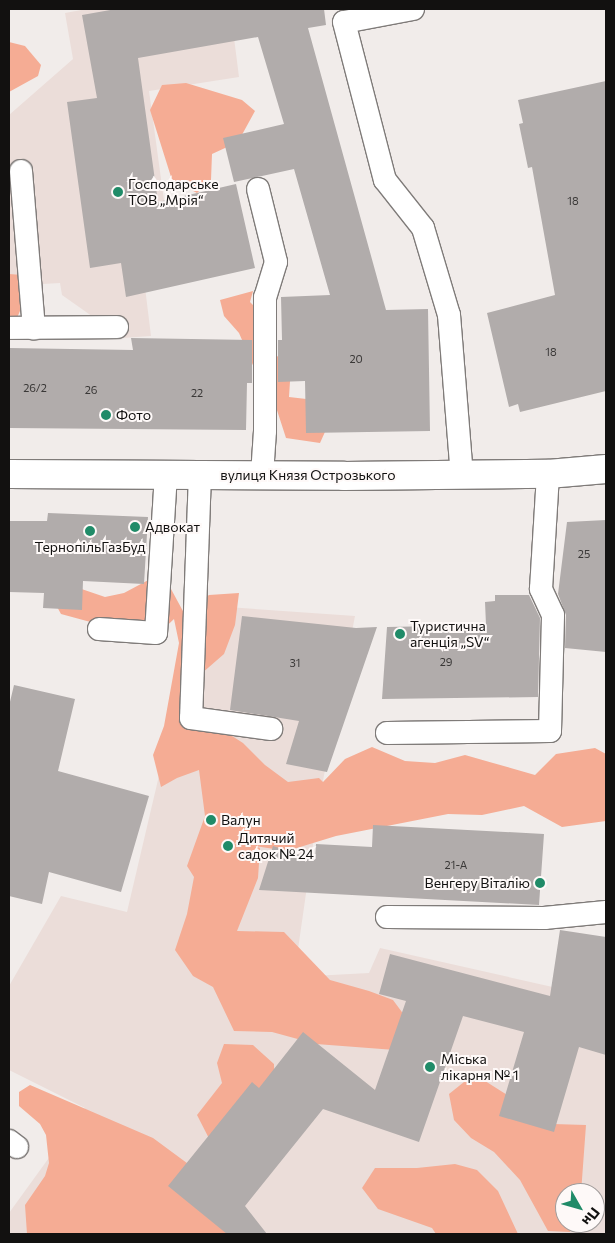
<!DOCTYPE html>
<meta charset="utf-8">
<style>
body{margin:0}
#map{position:relative;width:615px;height:1243px;overflow:hidden;background:#f1ecea;font-family:Commissioner,sans-serif}
div>[style]{position:absolute}
[style*='--x']{left:calc(var(--x)*1px);top:calc(var(--y)*1px);width:calc(var(--w)*1px);rotate:calc(var(--a)*1deg)}
.built>*{inset:0;background:#ebddd9}
.green>*{inset:0;background:#f5ac94}
.building>*{inset:0;background:#b1acab}
.roads{filter:drop-shadow(1px 0 #7f7b79) drop-shadow(-1px 0 #7f7b79) drop-shadow(0 1px #7f7b79) drop-shadow(0 -1px #7f7b79)}
.service>*{height:22px;margin:-11px;padding:0 11px;transform-origin:11px;border-radius:11px;background:#fff}
.secondary>*{height:28px;margin:-14px;padding:0 14px;transform-origin:14px;border-radius:14px;background:#fff}
.dots>*{width:14px;height:14px;translate:-50% -50%;box-sizing:border-box;border:2px solid #fef9f8;border-radius:50%}
span{translate:-50% -50%;white-space:nowrap;text-align:center;line-height:1.15;-webkit-text-stroke:4px #fef9f8;paint-order:stroke}
.number-label{font-size:11px;color:#3a3837}
.number-label span{-webkit-text-stroke-width:0}
.poi-label{font-size:14px;color:#121110}
.left{translate:0 -50%;text-align:left}
.right{translate:-100% -50%;text-align:right}
.street-label{font-size:14px;color:#121110}
.frame{position:absolute;inset:0;border:10px solid #121110;pointer-events:none}
.north{position:absolute;left:555px;top:1183px;width:50px;height:50px;box-sizing:border-box;background:#fef9f8;border:1px solid #a09c9b;border-radius:50%;rotate:128deg;font-size:14px;font-weight:700;line-height:20px;text-align:center;color:#121110}
.north::after{content:'';display:block;margin:auto;width:18px;height:22px;background:#208b68;clip-path:polygon(50% 0,100% 100%,50% 72%,0 100%)}
</style>
<div id="map">
<div class="built">
<div style="clip-path:polygon(87px 9px,196px 9px,197px 18px,231px 14px,239px 77px,149px 91px,172px 259px,142px 263px,151px 336px,123px 338px,62px 295px,60px 283px,9px 286px,9px 115px,73px 59px,65px 13px)"></div>
<div style="clip-path:polygon(evenodd,199px 605px,355px 616px,320px 796px,294px 977px,369px 973px,380px 948px,606px 999px,606px 1234px,9px 1234px,9px 1213px,85px 1108px,9px 1070px,9px 986px,61px 896px,127px 912px,199px 605px,565px 1193px,595px 1193px,595px 1223px,565px 1223px,565px 1193px)"></div>
</div>
<div class="green">
<div style="clip-path:polygon(9px 42px,25px 46px,41px 65px,38px 76px,9px 92px)"></div>
<div style="clip-path:polygon(186px 83px,242px 100px,255px 111px,238px 142px,212px 154px,211px 180px,197px 193px,172px 180px,150px 110px,162px 85px)"></div>
<div style="clip-path:polygon(9px 274px,22px 275px,27px 294px,17px 318px,9px 321px)"></div>
<div style="clip-path:polygon(253px 291px,250px 302px,267px 319px,277px 356px,291px 366px,289px 397px,315px 400px,329px 423px,320px 443px,286px 438px,275px 404px,258px 377px,239px 333px,224px 316px,220px 300px)"></div>
<div style="clip-path:polygon(154px 577px,171px 589px,184px 613px,209px 595px,239px 593px,235px 625px,224px 654px,201px 674px,201px 698px,204px 711px,221px 729px,243px 743px,265px 765px,288px 782px,319px 778px,323px 782px,345px 759px,372px 747px,405px 761px,435px 763px,465px 755px,535px 775px,556px 754px,595px 748px,606px 754px,606px 821px,562px 827px,524px 806px,482px 815px,448px 814px,336px 836px,287px 851px,255px 846px,260px 848px,258px 878px,237px 931px,284px 932px,330px 980px,369px 991px,393px 1000px,413px 1027px,395px 1050px,316px 1044px,272px 1032px,234px 1031px,213px 987px,193px 976px,175px 950px,187px 914px,194px 877px,187px 866px,205px 816px,199px 770px,177px 778px,161px 787px,153px 755px,164px 726px,179px 643px,174px 619px,153px 639px,61px 614px,50px 594px,61px 582px,105px 597px,124px 593px)"></div>
<div style="clip-path:polygon(224px 1044px,253px 1045px,274px 1064px,275px 1116px,218px 1156px,197px 1115px,222px 1083px,217px 1063px)"></div>
<div style="clip-path:polygon(474px 1074px,553px 1124px,586px 1125px,581px 1193px,565px 1193px,565px 1223px,573px 1223px,570px 1232px,548px 1231px,520px 1180px,494px 1152px,471px 1138px,454px 1120px,449px 1094px)"></div>
<div style="clip-path:polygon(30px 1085px,153px 1138px,195px 1169px,263px 1234px,27px 1234px,25px 1205px,45px 1176px,49px 1163px,46px 1135px,40px 1124px,19px 1106px,19px 1092px)"></div>
<div style="clip-path:polygon(455px 1164px,477px 1170px,498px 1191px,518px 1234px,436px 1234px,432px 1228px,378px 1209px,362px 1188px,375px 1168px,417px 1168px)"></div>
</div>
<div class="building">
<div style="clip-path:polygon(116px 9px,324px 9px,326px 25px,308px 28px,386px 310px,428px 309px,430px 431px,306px 433px,305px 381px,278px 382px,278px 340px,282px 340px,281px 297px,330px 295px,294px 169px,234px 182px,223px 138px,284px 124px,258px 37px,138px 58px,158px 202px,236px 184px,255px 268px,126px 297px,121px 263px,90px 268px,67px 102px,97px 98px,82px 15px)"></div>
<div style="clip-path:polygon(606px 81px,606px 391px,520px 412px,518px 404px,509px 407px,487px 313px,555px 295px,532px 167px,528px 168px,519px 124px,523px 123px,518px 100px)"></div>
<div style="clip-path:polygon(131px 338px,252px 340px,252px 383px,247px 383px,246px 430px,9px 428px,9px 348px,133px 350px)"></div>
<div style="clip-path:polygon(48px 513px,148px 517px,144px 584px,83px 581px,82px 610px,43px 608px,44px 593px,9px 592px,9px 521px,47px 521px)"></div>
<div style="clip-path:polygon(606px 520px,606px 652px,565px 648px,566px 615px,558px 594px,567px 522px)"></div>
<div style="clip-path:polygon(495px 595px,529px 595px,540px 618px,538px 697px,382px 699px,387px 627px,486px 625px,485px 602px,495px 601px)"></div>
<div style="clip-path:polygon(242px 616px,356px 628px,377px 627px,327px 772px,286px 764px,299px 721px,230px 710px)"></div>
<div style="clip-path:polygon(14px 685px,75px 699px,58px 771px,149px 796px,121px 892px,49px 872px,42px 904px,9px 896px,9px 706px)"></div>
<div style="clip-path:polygon(373px 825px,544px 834px,539px 905px,259px 890px,273px 846px,315px 860px,316px 844px,372px 847px)"></div>
<div style="clip-path:polygon(560px 930px,606px 937px,606px 1055px,579px 1047px,554px 1132px,499px 1116px,524px 1032px,463px 1016px,419px 1142px,323px 1109px,245px 1206px,267px 1234px,227px 1234px,168px 1186px,252px 1082px,259px 1088px,303px 1032px,375px 1090px,406px 1001px,379px 994px,390px 954px,550px 996px)"></div>
</div>
<div class="roads">
<div class="service">
<div style="--x:413;--y:9;--w:70;--a:169.3"></div>
<div style="--x:344;--y:22;--w:163;--a:75.5"></div>
<div style="--x:385;--y:180;--w:61;--a:51.6"></div>
<div style="--x:423;--y:228;--w:91;--a:73.4"></div>
<div style="--x:449;--y:315;--w:161;--a:85.4"></div>
<div style="--x:21;--y:171;--w:158;--a:85.3"></div>
<div style="--x:258;--y:189;--w:75;--a:76.1"></div>
<div style="--x:276;--y:262;--w:37;--a:107"></div>
<div style="--x:265;--y:297;--w:134;--a:90"></div>
<div style="--x:265;--y:431;--w:44;--a:93.9"></div>
<div style="--x:9;--y:328;--w:108;--a:-0.5"></div>
<div style="--x:200;--y:474;--w:244;--a:92.1"></div>
<div style="--x:191;--y:718;--w:81;--a:7.8"></div>
<div style="--x:99;--y:629;--w:57;--a:4"></div>
<div style="--x:156;--y:633;--w:159;--a:-86.4"></div>
<div style="--x:387;--y:733;--w:163;--a:-0.7"></div>
<div style="--x:550;--y:731;--w:116;--a:-88.5"></div>
<div style="--x:553;--y:615;--w:29;--a:-115"></div>
<div style="--x:541;--y:589;--w:115;--a:-86.5"></div>
<div style="--x:387;--y:917;--w:157;--a:0.4"></div>
<div style="--x:544;--y:918;--w:62;--a:-5.5"></div>
<div style="--x:9;--y:1141;--w:10;--a:37"></div>
</div>
<div class="secondary">
<div style="--x:9;--y:474;--w:335;--a:0.3"></div>
<div style="--x:344;--y:476;--w:204;--a:-0.6"></div>
<div style="--x:548;--y:474;--w:58;--a:-4.9"></div>
</div>
</div>
<div class="dots">
<div style="left:118px;top:192px;background:#208b68"></div>
<div style="left:106px;top:415px;background:#208b68"></div>
<div style="left:135px;top:527px;background:#208b68"></div>
<div style="left:90px;top:531px;background:#208b68"></div>
<div style="left:400px;top:634px;background:#208b68"></div>
<div style="left:211px;top:820px;background:#208b68"></div>
<div style="left:228px;top:846px;background:#208b68"></div>
<div style="left:540px;top:883px;background:#208b68"></div>
<div style="left:430px;top:1067px;background:#208b68"></div>
</div>
<div class="number-label">
<span style="left:573px;top:201px">18</span>
<span style="left:551px;top:352px">18</span>
<span style="left:356px;top:359px">20</span>
<span style="left:35px;top:388px">26/2</span>
<span style="left:91px;top:390px">26</span>
<span style="left:197px;top:393px">22</span>
<span style="left:584px;top:554px">25</span>
<span style="left:446px;top:662px">29</span>
<span style="left:295px;top:663px">31</span>
<span style="left:456px;top:865px">21-А</span>
</div>
<div class="poi-label">
<span class="left" style="left:128px;top:192px">Господарське<br>ТОВ „Мрія“</span>
<span class="left" style="left:116px;top:415px">Фото</span>
<span class="left" style="left:145px;top:527px">Адвокат</span>
<span style="left:90px;top:547px">ТернопільГазБуд</span>
<span class="left" style="left:410px;top:634px">Туристична<br>агенція „SV“</span>
<span class="left" style="left:221px;top:820px">Валун</span>
<span class="left" style="left:238px;top:846px">Дитячий<br>садок № 24</span>
<span class="right" style="left:530px;top:883px">Венгеру Віталію</span>
<span class="left" style="left:441px;top:1067px">Міська<br>лікарня № 1</span>
</div>
<div class="street-label">
<span style="left:308px;top:475px">вулиця Князя Острозького</span>
</div>
<div class="frame"></div>
<div class="north">Пн</div>
</div>
